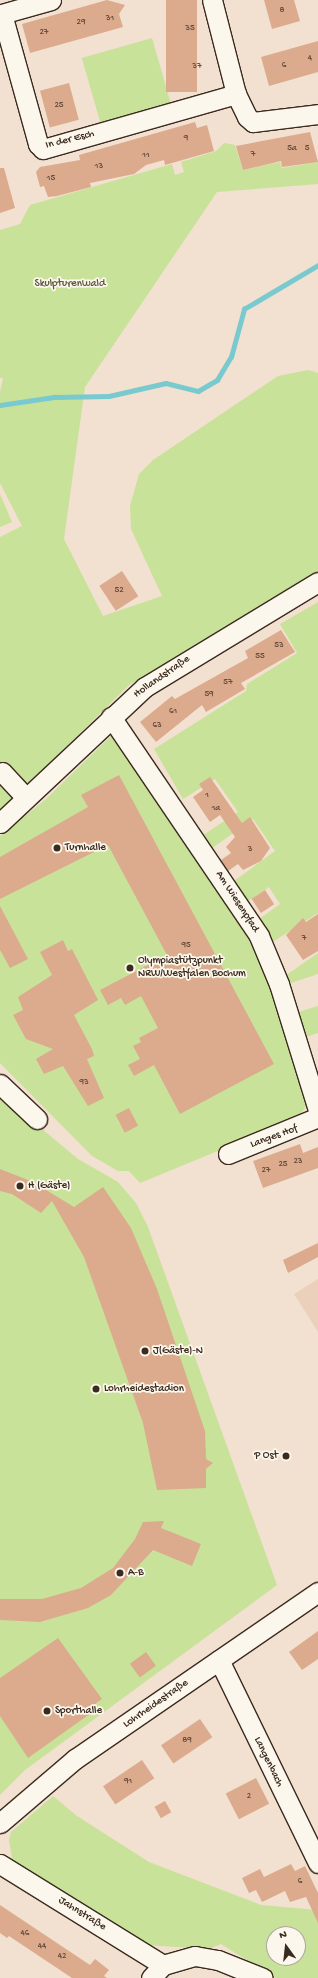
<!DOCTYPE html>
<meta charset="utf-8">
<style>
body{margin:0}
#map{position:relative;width:318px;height:1978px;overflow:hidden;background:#f2e0d0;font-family:"Gochi Hand",sans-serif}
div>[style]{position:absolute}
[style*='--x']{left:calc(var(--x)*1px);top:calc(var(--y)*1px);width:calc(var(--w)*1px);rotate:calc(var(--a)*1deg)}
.built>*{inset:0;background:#ebd0bc}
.green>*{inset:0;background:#c8e299;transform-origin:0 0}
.stream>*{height:4.5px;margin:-2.25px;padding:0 2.25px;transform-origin:2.25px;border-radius:2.25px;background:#79cacf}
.building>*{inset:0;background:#dcab8e;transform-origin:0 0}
.roads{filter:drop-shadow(1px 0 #3b2a1e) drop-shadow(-1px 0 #3b2a1e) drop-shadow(0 1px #3b2a1e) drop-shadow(0 -1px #3b2a1e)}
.minor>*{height:19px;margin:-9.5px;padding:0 9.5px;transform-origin:9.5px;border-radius:9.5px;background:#fbf7ec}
.dots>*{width:11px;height:11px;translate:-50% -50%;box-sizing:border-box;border:2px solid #fbf7ec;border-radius:50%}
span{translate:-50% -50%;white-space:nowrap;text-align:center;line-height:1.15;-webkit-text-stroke:3.5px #fbf7ec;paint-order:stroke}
.number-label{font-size:9px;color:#634a3a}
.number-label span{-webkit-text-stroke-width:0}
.street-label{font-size:11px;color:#3b2a1e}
.park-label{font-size:11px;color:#5e583d}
.poi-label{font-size:11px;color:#3b2a1e}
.left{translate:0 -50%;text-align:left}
.right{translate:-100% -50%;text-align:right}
.north{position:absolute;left:266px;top:1926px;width:40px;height:40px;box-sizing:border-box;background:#fbf7ec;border:1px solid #aea59a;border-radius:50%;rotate:345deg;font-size:11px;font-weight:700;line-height:16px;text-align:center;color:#3b2a1e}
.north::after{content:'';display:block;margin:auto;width:14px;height:18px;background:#3b2a1e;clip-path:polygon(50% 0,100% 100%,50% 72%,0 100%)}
</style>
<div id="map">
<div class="built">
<div style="clip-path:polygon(318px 1279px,318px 1332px,294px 1294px)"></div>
</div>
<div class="green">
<div style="left:152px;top:38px;width:71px;height:73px;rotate:74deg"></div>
<div style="clip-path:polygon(224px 143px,235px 145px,243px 170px,280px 162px,282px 168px,318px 162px,318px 184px,217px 192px,85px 387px,64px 539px,103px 616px,162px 596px,131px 529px,130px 506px,139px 474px,153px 460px,278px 376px,308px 370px,318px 373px,318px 575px,129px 685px,0 812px,0 537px,22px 526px,0 483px,0 392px,3px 378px,0 378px,0 230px,20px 224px,30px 205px,172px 164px,175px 175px,184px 172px,181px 162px,216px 151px)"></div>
<div style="clip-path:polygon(0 494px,12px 522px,0 527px)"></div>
<div style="clip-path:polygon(318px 602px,318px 913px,271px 943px,258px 920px,280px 904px,269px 887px,247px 902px,234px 881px,275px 851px,253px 819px,211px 849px,202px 836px,238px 812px,215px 779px,183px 799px,154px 749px,246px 691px,247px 684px,297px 653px,280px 624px)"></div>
<div style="clip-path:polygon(114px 733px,250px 941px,272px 994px,307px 1105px,298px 1118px,140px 1183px,129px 1171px,118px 1171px,92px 1156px,0 1063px,0 836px,46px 799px)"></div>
<div style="clip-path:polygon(318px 953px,318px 974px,288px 984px,285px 976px)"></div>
<div style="clip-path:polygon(318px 1006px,318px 1033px,306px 1037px,298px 1012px)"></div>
<div style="clip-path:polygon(0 1094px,78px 1159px,118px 1182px,136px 1203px,148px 1227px,277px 1585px,25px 1770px,0 1795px)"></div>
<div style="clip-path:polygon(evenodd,53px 1796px,77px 1816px,149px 1862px,261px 1905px,318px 1910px,318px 1978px,276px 1978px,221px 1944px,209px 1949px,145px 1945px,13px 1864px,9px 1840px,11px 1832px,53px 1796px,274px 1934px,298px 1934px,298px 1958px,274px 1958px,274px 1934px)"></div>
</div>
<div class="stream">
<div style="--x:0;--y:405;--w:56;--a:-8.3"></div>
<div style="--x:55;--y:397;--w:54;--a:-1.1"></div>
<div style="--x:109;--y:396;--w:58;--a:-12.8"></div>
<div style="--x:166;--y:383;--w:33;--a:14"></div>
<div style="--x:198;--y:391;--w:22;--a:-30"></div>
<div style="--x:217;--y:380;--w:27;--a:-59"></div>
<div style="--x:231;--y:357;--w:50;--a:-74.8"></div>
<div style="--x:244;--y:309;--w:86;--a:-30.7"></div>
</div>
<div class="building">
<div style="clip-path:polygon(107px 0,125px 5px,119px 14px,123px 27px,30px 53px,22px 24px)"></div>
<div style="left:166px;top:0;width:31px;height:92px"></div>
<div style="clip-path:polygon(264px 0,294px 0,300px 21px,272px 29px)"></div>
<div style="clip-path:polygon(318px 41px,318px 72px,269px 86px,261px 57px)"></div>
<div style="left:69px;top:83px;width:38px;height:30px;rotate:75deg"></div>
<div style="clip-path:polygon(195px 122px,197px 128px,207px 125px,214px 151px,165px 165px,164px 160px,146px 165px,134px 174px,90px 183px,91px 187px,57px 196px,48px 197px,44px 186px,40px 187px,36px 172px,40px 167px,80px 160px,79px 155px)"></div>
<div style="clip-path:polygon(310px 132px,318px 162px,282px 167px,281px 161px,243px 170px,236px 146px)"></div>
<div style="clip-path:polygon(0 168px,4px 168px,15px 208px,0 213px)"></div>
<div style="left:122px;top:571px;width:30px;height:27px;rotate:57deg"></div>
<div style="clip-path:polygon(281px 630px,295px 652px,241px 683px,245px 689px,206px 712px,202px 705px,156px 742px,140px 722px,172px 696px,175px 699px,248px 658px,245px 651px)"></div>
<div style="clip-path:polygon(119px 775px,274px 1064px,180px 1114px,154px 1065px,134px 1076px,128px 1065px,140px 1059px,133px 1046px,141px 1042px,139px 1038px,158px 1028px,141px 996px,125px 1005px,121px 998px,108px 1005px,100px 990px,167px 955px,108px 845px,0 899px,0 857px,88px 807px,81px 795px)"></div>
<div style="clip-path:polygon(210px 777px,242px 823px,250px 817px,270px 848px,261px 861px,243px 870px,238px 864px,228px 871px,221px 860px,231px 853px,226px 847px,235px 837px,220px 815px,210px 822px,193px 797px,203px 790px,199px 784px)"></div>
<div style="left:265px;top:890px;width:17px;height:16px;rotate:57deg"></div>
<div style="clip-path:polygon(0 906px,28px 959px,10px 968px,0 950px)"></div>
<div style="clip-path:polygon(318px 914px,318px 951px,303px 960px,286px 935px,303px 918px,306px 922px)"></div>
<div style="clip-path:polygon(63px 940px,68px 951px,72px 949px,98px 1000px,74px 1015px,92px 1049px,94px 1056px,87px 1059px,104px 1098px,88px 1106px,63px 1066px,44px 1074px,36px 1059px,53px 1049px,26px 1039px,13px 1015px,23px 1010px,18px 997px,52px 975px,40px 952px)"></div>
<div style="left:129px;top:1108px;width:20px;height:15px;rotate:63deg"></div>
<div style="clip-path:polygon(300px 1144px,303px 1153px,318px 1147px,318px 1168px,263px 1188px,253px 1161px)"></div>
<div style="clip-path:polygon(0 1169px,33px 1182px,74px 1207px,103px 1187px,131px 1228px,157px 1289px,205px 1431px,206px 1459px,213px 1463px,206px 1469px,206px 1488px,157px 1490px,143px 1423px,84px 1257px,52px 1201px,41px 1213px,12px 1194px,0 1191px)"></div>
<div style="clip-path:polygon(318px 1243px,318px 1257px,288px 1273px,283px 1260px)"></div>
<div style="clip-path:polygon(164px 1521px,161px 1528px,201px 1544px,192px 1566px,153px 1550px,111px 1595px,88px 1608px,40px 1622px,0 1620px,0 1599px,42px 1599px,81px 1588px,113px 1568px,135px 1539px,143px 1522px)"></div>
<div style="clip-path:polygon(318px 1631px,318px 1659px,302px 1670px,289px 1652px)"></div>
<div style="clip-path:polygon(58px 1638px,102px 1699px,91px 1707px,94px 1711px,28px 1758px,0 1716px,0 1678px)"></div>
<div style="left:146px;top:1652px;width:17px;height:20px;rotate:54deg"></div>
<div style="left:200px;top:1719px;width:22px;height:47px;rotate:56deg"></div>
<div style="left:142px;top:1760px;width:22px;height:47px;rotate:56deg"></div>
<div style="left:256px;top:1778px;width:29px;height:34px;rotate:63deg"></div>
<div style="left:165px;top:1801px;width:13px;height:12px;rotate:61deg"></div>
<div style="clip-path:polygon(291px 1864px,295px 1871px,305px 1866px,318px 1893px,318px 1923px,306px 1897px,290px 1902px,285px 1891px,262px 1902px,256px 1890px,249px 1893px,242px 1878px,260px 1869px,264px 1877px)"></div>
<div style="clip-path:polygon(0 1905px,90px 1965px,95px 1959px,109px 1970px,104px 1976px,107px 1978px,72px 1978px,9px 1936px,7px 1938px,0 1933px)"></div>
</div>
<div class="roads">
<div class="minor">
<div style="--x:51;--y:0;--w:51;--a:164.1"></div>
<div style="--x:2;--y:14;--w:135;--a:74.5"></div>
<div style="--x:38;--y:144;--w:7;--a:45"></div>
<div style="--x:43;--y:149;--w:201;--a:-15.9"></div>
<div style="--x:236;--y:94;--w:97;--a:-104.3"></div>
<div style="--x:236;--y:94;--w:25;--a:64"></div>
<div style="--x:247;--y:117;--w:8;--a:40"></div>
<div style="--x:253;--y:122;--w:65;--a:-7"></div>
<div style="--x:111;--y:717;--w:264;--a:55.9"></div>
<div style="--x:259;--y:936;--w:52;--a:67.4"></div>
<div style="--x:279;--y:984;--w:132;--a:72.8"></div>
<div style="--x:2;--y:772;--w:34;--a:47"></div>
<div style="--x:0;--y:823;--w:199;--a:-43.2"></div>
<div style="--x:145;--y:687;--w:202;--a:-31.3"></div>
<div style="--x:0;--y:1084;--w:51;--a:43.4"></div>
<div style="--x:228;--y:1154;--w:97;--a:-22.3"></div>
<div style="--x:219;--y:1660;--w:226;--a:64"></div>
<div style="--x:0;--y:1823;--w:99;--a:-40.5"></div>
<div style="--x:75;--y:1759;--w:295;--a:-34.5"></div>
<div style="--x:0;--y:1864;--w:192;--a:31.8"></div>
<div style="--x:163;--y:1965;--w:33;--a:-16"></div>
<div style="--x:195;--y:1956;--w:23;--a:10"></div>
<div style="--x:218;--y:1960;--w:48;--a:21.8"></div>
<div style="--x:151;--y:1978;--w:18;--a:-47"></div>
</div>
</div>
<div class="dots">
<div style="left:57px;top:848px;background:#3b2a1e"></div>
<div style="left:130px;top:968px;background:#3b2a1e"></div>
<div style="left:20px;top:1186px;background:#3b2a1e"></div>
<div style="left:145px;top:1351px;background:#3b2a1e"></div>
<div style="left:96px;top:1389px;background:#3b2a1e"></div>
<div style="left:286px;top:1456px;background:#3b2a1e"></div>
<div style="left:120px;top:1573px;background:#3b2a1e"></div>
<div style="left:47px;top:1711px;background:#3b2a1e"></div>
</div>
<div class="number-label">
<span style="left:282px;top:11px">8</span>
<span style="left:110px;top:19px">31</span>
<span style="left:81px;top:23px">29</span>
<span style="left:190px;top:29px">35</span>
<span style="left:44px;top:33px">27</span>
<span style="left:310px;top:59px">4</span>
<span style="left:284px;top:66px">6</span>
<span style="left:197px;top:67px">37</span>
<span style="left:59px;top:106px">25</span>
<span style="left:186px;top:139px">9</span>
<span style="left:292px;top:149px">5a</span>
<span style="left:307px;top:149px">5</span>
<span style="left:253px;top:155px">7</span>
<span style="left:146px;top:156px">11</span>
<span style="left:99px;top:167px">13</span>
<span style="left:51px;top:179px">15</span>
<span style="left:119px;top:591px">52</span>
<span style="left:279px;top:646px">53</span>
<span style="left:260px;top:657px">55</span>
<span style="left:228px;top:683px">57</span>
<span style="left:209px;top:695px">59</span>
<span style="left:173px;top:712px">61</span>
<span style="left:157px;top:726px">63</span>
<span style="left:207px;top:796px">1</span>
<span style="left:216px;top:809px">1a</span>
<span style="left:250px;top:850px">3</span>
<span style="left:304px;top:939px">7</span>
<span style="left:186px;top:946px">95</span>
<span style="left:84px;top:1083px">93</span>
<span style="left:298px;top:1162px">23</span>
<span style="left:283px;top:1165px">25</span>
<span style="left:266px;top:1171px">27</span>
<span style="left:187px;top:1741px">89</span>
<span style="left:128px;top:1782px">91</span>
<span style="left:249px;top:1797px">2</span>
<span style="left:300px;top:1882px">6</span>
<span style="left:25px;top:1934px">46</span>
<span style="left:42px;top:1947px">44</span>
<span style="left:62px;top:1957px">42</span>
</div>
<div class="street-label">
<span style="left:70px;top:140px;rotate:-14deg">In der Esch</span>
<span style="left:162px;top:677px;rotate:-35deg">Hollandstraße</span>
<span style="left:237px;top:902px;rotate:57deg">Am Wiesenpfad</span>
<span style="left:274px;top:1137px;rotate:-20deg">Langes Hof</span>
<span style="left:156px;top:1704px;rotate:-35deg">Lohrheidestraße</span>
<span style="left:268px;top:1762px;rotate:64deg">Langenbach</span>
<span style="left:82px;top:1914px;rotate:32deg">Jahnstraße</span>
</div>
<div class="park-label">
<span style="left:70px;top:284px">Skulpturenwald</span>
</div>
<div class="poi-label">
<span class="left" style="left:65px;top:848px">Turnhalle</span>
<span class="left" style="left:138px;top:968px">Olympiastützpunkt<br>NRW/Westfalen Bochum</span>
<span class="left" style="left:28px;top:1186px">H (Gäste)</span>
<span class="left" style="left:153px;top:1351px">J(Gäste)-N</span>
<span class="left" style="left:104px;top:1389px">Lohrheidestadion</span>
<span class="right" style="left:278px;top:1456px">P Ost</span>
<span class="left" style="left:128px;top:1573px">A-B</span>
<span class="left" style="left:55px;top:1711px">Sporthalle</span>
</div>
<div class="north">N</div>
</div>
